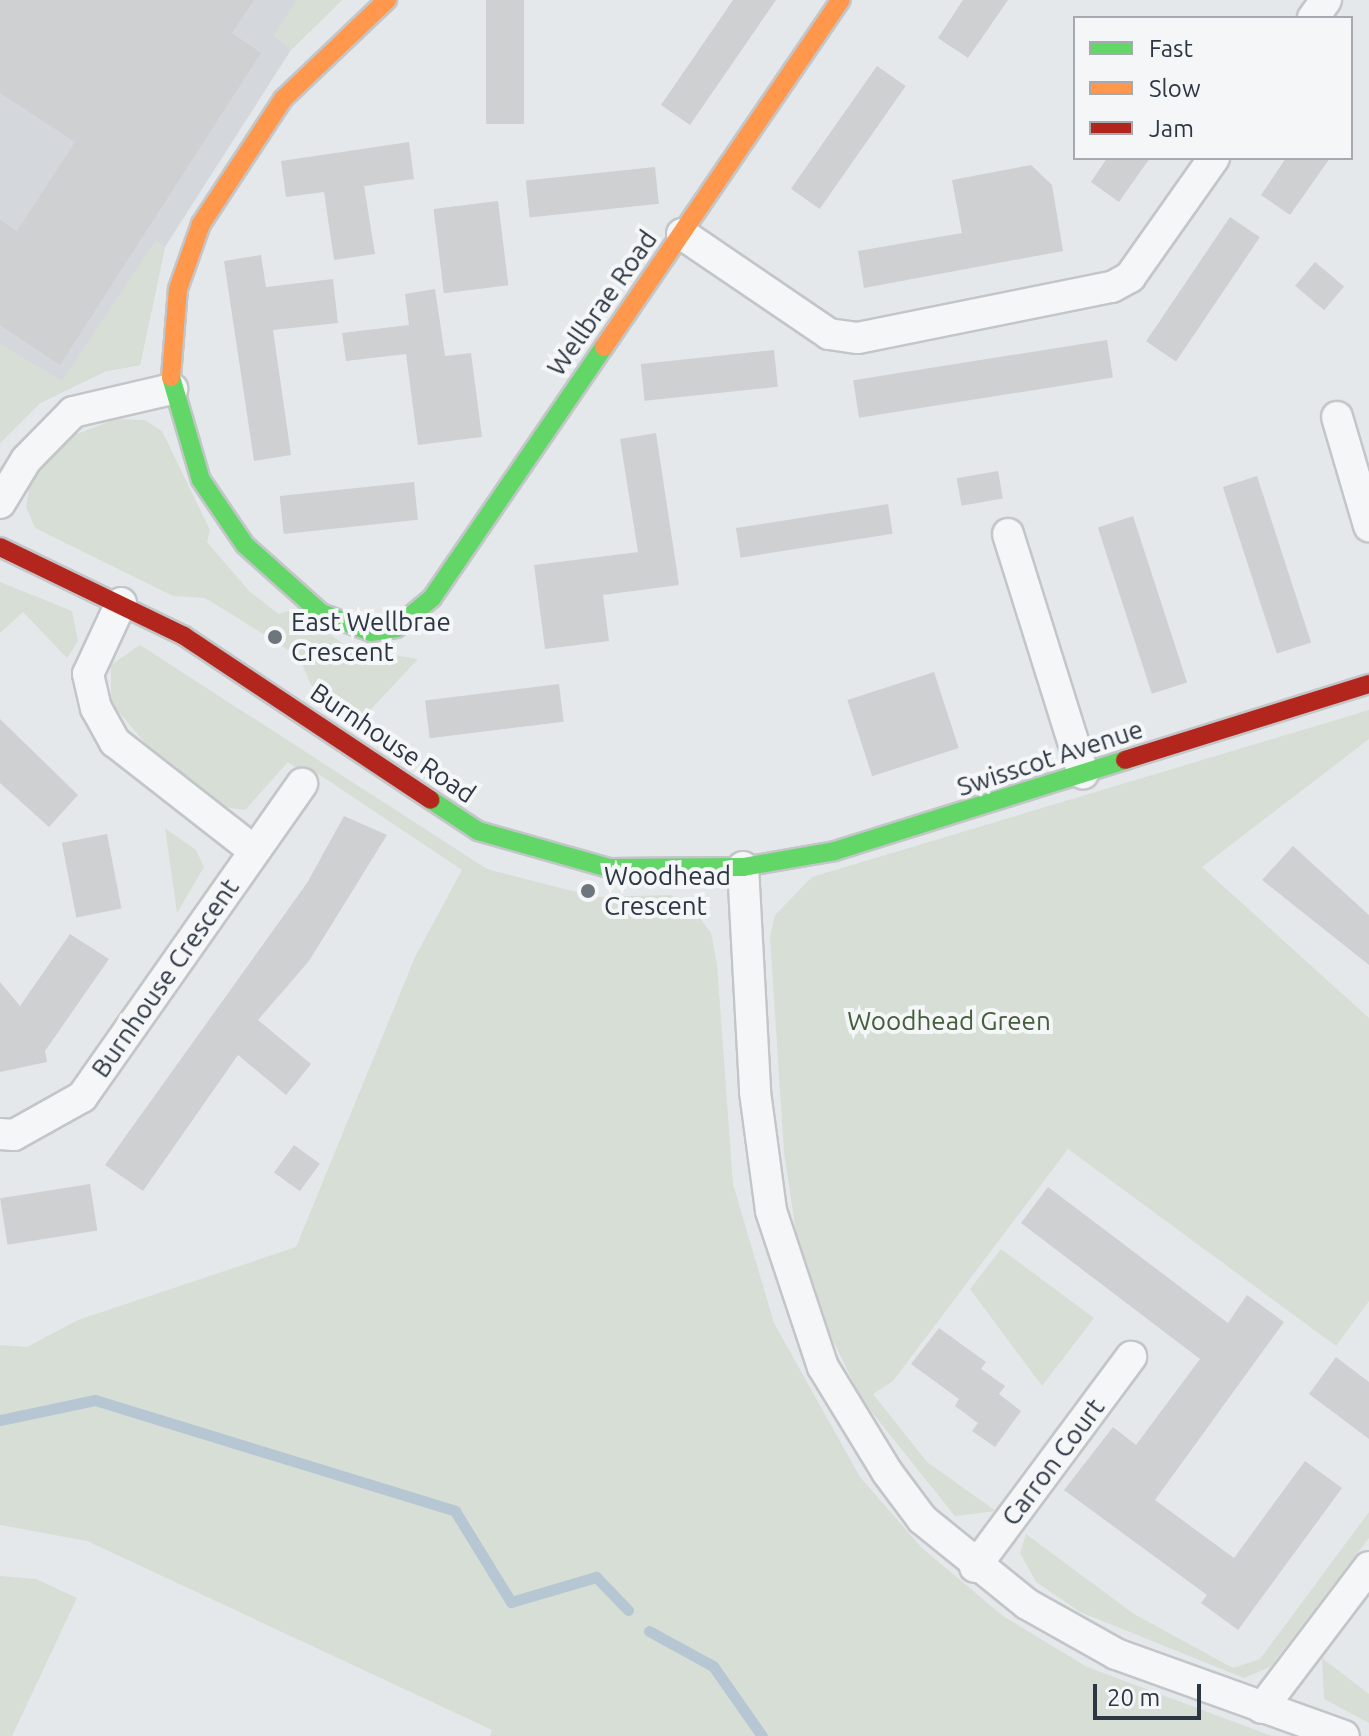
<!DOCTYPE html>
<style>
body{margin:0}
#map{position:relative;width:1369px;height:1736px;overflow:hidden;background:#e5e8ea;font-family:Ubuntu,sans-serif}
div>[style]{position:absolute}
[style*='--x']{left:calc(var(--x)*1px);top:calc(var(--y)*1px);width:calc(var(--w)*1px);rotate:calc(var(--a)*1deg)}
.built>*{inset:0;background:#d4d8dd}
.green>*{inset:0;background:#d7ded6}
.stream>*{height:11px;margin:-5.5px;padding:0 5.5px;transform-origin:5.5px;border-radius:5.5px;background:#b6c7d3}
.building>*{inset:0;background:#ced0d2;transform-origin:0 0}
.roads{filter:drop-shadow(2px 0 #c3c6c8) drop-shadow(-2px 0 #c3c6c8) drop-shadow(0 2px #c3c6c8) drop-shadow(0 -2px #c3c6c8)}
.street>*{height:30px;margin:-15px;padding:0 15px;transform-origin:15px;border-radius:15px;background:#f5f6f7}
.fast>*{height:18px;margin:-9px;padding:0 9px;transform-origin:9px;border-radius:9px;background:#63d668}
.slow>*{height:18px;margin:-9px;padding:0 9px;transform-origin:9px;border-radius:9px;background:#ff974d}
.jam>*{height:18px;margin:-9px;padding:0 9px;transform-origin:9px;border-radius:9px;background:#b3261e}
.dots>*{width:22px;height:22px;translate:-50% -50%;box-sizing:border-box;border:4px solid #f4f6f8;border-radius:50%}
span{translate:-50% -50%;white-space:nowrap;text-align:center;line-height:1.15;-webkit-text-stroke:8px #f4f6f8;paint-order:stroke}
.street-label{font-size:26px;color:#2d3743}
.poi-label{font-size:26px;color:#2d3743}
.left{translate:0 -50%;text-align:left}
.park-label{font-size:26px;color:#465e3b}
.legend{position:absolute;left:1073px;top:16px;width:280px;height:144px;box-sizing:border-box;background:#f4f6f8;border:2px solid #a4aab0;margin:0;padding:10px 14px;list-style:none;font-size:24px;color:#2d3743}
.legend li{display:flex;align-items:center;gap:16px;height:40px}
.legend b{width:40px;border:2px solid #a4aab0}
.scale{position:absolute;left:1093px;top:1684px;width:108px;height:36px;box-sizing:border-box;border:4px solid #2d3743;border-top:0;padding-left:10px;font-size:24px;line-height:28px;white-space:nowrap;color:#2d3743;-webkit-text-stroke:6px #f4f6f8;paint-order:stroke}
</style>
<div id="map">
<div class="built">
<div style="clip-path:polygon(0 0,342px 0,291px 50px,165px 247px,140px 365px,106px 371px,40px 403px,0 443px)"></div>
</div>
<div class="green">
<div style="clip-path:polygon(297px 0,342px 0,291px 50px,273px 36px)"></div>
<div style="clip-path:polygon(156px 240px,165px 247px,140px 365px,106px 371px,40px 403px,0 443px,0 344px,62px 381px)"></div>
<div style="clip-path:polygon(116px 419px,145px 420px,162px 431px,210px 530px,207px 542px,250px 592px,279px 614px,294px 609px,348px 647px,418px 659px,360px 721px,311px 685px,299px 657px,241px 620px,205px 598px,173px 596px,35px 528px,26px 507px,31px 478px,69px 437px)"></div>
<div style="clip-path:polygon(0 582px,72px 611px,78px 641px,67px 658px,23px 612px,0 633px)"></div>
<div style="clip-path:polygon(140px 645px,487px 869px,596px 897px,671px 895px,691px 906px,711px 933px,717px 964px,733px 1184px,774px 1323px,860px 1477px,922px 1548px,1003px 1616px,1087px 1667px,1272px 1736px,490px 1736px,492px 1730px,87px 1541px,0 1525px,0 1345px,27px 1347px,78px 1320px,296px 1247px,415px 957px,462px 870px,317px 773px,311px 778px,288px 762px,245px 810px,218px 806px,152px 751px,111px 703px,111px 665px)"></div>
<div style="clip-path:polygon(1369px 710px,1369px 739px,1202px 867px,1369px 1018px,1369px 1301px,1336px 1346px,1068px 1149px,893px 1381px,873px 1394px,927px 1462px,996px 1511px,955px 1516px,862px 1400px,826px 1326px,797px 1238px,784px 1153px,770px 937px,775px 915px,812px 877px)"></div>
<div style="clip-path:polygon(165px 828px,196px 850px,204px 867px,177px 913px)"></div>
<div style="clip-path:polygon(1001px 1249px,1094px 1318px,1042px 1386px,970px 1289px)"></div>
<div style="clip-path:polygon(1369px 1512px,1369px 1538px,1270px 1667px,1244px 1678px,1080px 1612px,1036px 1582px,1020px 1553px,1026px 1534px,1134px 1614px,1233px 1668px,1260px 1659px)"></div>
<div style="clip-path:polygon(0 1576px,36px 1579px,77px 1598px,12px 1736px,0 1736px)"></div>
<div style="clip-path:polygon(1322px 1658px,1369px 1694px,1369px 1723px,1324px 1699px)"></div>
</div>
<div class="stream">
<div style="--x:0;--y:1420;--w:97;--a:-11.9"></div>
<div style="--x:95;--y:1400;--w:377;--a:17.1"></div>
<div style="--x:455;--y:1511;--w:107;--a:58.4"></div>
<div style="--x:511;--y:1602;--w:89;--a:-16.4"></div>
<div style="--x:596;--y:1577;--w:46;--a:45.9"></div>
<div style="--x:649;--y:1631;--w:73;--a:28.7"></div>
<div style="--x:713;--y:1666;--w:85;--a:55"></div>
</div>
<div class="building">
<div style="clip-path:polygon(0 0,254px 0,232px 33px,261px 53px,60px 365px,0 325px,0 220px,17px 231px,75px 142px,0 93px)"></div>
<div style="left:486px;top:0;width:38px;height:124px"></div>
<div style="clip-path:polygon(733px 0,776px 0,690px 125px,661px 105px)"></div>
<div style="clip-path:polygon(963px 0,1008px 0,968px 58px,938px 38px)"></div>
<div style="left:877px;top:66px;width:35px;height:150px;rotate:35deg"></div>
<div style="clip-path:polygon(409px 142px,414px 179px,364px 186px,375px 254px,334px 260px,324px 192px,286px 197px,281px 161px)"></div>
<div style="clip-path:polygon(1107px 158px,1150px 158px,1119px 202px,1091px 182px)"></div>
<div style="clip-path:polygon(1286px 158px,1330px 158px,1290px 215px,1261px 195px)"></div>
<div style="clip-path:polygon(1031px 165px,1052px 185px,1063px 251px,864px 288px,858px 251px,962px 233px,952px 180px)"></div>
<div style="left:655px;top:167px;width:37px;height:130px;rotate:84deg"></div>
<div style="left:498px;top:201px;width:85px;height:65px;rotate:83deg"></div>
<div style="left:1230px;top:217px;width:36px;height:150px;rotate:34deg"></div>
<div style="clip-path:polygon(261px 255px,266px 287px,333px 279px,338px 323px,273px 330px,291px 455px,254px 461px,224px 261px)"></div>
<div style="left:1315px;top:262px;width:38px;height:31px;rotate:40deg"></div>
<div style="clip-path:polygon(435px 289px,445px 356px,471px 353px,482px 437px,418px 445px,406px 354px,346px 361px,342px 333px,409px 325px,405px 294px)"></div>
<div style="left:1107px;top:340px;width:38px;height:257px;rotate:81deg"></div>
<div style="left:774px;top:350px;width:37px;height:134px;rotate:84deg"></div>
<div style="clip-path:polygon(656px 433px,679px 585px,603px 595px,609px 641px,545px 649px,534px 565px,638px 552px,620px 439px)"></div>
<div style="left:998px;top:471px;width:28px;height:42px;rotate:80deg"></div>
<div style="left:1257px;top:476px;width:175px;height:36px;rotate:72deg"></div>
<div style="left:414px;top:482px;width:38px;height:135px;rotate:84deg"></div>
<div style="left:888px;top:504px;width:30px;height:154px;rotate:81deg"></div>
<div style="left:1133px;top:516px;width:175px;height:37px;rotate:72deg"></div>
<div style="left:934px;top:672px;width:80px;height:91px;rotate:72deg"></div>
<div style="left:559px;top:684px;width:38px;height:135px;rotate:83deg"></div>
<div style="clip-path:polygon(0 719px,78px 795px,49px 827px,0 783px)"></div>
<div style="clip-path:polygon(344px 816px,387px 835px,309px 961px,258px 1020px,311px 1064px,286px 1095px,238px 1055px,143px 1191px,105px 1165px,307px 883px)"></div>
<div style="left:107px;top:834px;width:76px;height:46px;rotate:79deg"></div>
<div style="clip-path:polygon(1293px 846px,1369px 915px,1369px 965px,1262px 880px)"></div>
<div style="clip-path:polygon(70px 934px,109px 959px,45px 1051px,47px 1062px,0 1072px,0 982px,20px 1006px)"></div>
<div style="left:294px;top:1145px;width:32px;height:34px;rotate:36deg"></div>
<div style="left:90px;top:1184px;width:47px;height:91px;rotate:81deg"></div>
<div style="clip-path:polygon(1048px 1187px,1228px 1323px,1247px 1295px,1284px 1322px,1155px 1500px,1234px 1558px,1305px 1461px,1342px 1488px,1238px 1630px,1201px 1603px,1207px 1595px,1064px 1490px,1113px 1427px,1136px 1445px,1200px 1359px,1021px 1223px)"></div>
<div style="clip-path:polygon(939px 1328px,986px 1362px,981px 1369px,1005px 1386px,999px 1394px,1021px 1411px,995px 1447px,972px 1431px,978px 1423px,955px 1406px,959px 1399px,911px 1364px)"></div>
<div style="clip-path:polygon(1336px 1357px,1369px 1382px,1369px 1439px,1309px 1394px)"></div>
</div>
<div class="roads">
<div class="street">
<div style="--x:1313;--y:18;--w:22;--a:-54"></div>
<div style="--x:682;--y:234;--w:178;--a:34.2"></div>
<div style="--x:829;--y:334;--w:29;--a:8"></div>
<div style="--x:858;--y:338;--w:259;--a:-11.4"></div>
<div style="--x:1112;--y:287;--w:21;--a:-29"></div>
<div style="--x:1130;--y:277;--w:146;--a:-54.8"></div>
<div style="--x:1337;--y:417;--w:114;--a:73.6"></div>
<div style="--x:0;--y:503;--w:50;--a:-58.8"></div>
<div style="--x:26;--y:460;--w:67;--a:-45.6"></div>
<div style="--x:73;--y:412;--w:102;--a:-13.1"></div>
<div style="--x:1008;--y:534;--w:251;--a:72.6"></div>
<div style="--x:121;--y:603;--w:78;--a:114.9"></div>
<div style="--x:88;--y:674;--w:35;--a:77"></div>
<div style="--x:96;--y:708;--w:39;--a:61"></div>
<div style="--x:115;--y:742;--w:175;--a:38"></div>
<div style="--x:743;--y:867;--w:225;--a:86.9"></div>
<div style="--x:755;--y:1092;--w:120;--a:82.3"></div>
<div style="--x:771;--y:1211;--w:164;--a:71.6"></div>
<div style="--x:823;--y:1367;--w:123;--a:58.6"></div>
<div style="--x:887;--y:1472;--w:59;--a:53.3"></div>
<div style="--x:922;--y:1519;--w:135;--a:39"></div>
<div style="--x:1027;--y:1604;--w:102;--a:29.3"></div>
<div style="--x:1116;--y:1654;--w:242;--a:19.8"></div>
<div style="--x:0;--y:1134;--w:14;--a:4"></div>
<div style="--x:14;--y:1135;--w:78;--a:-29.2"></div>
<div style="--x:82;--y:1097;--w:383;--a:-54.9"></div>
<div style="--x:975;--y:1567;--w:262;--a:-53.4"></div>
<div style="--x:1262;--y:1708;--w:177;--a:-52.8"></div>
</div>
<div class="fast">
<div style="--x:171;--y:377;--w:107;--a:73.8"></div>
<div style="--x:201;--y:480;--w:78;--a:55.9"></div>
<div style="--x:245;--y:545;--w:102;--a:41.8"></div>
<div style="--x:321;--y:613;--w:53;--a:20.8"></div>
<div style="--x:371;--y:632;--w:25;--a:-9"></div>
<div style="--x:396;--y:628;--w:47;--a:-39.8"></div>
<div style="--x:432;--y:598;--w:304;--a:-55.6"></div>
<div style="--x:431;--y:800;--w:56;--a:33.4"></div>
<div style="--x:478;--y:831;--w:136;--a:15.8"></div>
<div style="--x:609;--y:868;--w:134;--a:-0.4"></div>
<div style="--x:743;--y:867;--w:93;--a:-9.9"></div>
<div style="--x:835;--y:851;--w:304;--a:-17.4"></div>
</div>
<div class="slow">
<div style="--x:604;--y:347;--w:420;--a:-55.7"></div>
<div style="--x:171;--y:377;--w:88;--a:-85.5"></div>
<div style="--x:178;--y:289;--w:69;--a:-70.5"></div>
<div style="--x:201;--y:224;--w:149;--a:-56.7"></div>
<div style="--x:283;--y:99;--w:144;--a:-43.6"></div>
</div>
<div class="jam">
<div style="--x:0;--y:547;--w:204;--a:25.8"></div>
<div style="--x:184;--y:636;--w:296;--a:33.6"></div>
<div style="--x:1125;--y:760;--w:256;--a:-17.3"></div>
</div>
</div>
<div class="dots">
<div style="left:275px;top:637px;background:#6d757d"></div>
<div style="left:588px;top:891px;background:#6d757d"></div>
</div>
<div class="street-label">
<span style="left:602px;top:303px;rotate:-55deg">Wellbrae Road</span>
<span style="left:393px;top:743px;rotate:34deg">Burnhouse Road</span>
<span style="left:1050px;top:758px;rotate:-18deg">Swisscot Avenue</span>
<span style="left:165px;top:978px;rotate:-55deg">Burnhouse Crescent</span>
<span style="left:1053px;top:1462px;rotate:-53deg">Carron Court</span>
</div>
<div class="poi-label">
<span class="left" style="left:291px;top:637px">East Wellbrae<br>Crescent</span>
<span class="left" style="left:604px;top:891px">Woodhead<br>Crescent</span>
</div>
<div class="park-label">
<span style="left:949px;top:1021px">Woodhead Green</span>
</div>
<ul class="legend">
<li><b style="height:10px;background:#63d668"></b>Fast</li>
<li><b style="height:10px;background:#ff974d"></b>Slow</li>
<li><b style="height:10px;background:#b3261e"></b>Jam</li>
</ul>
<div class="scale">20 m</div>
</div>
